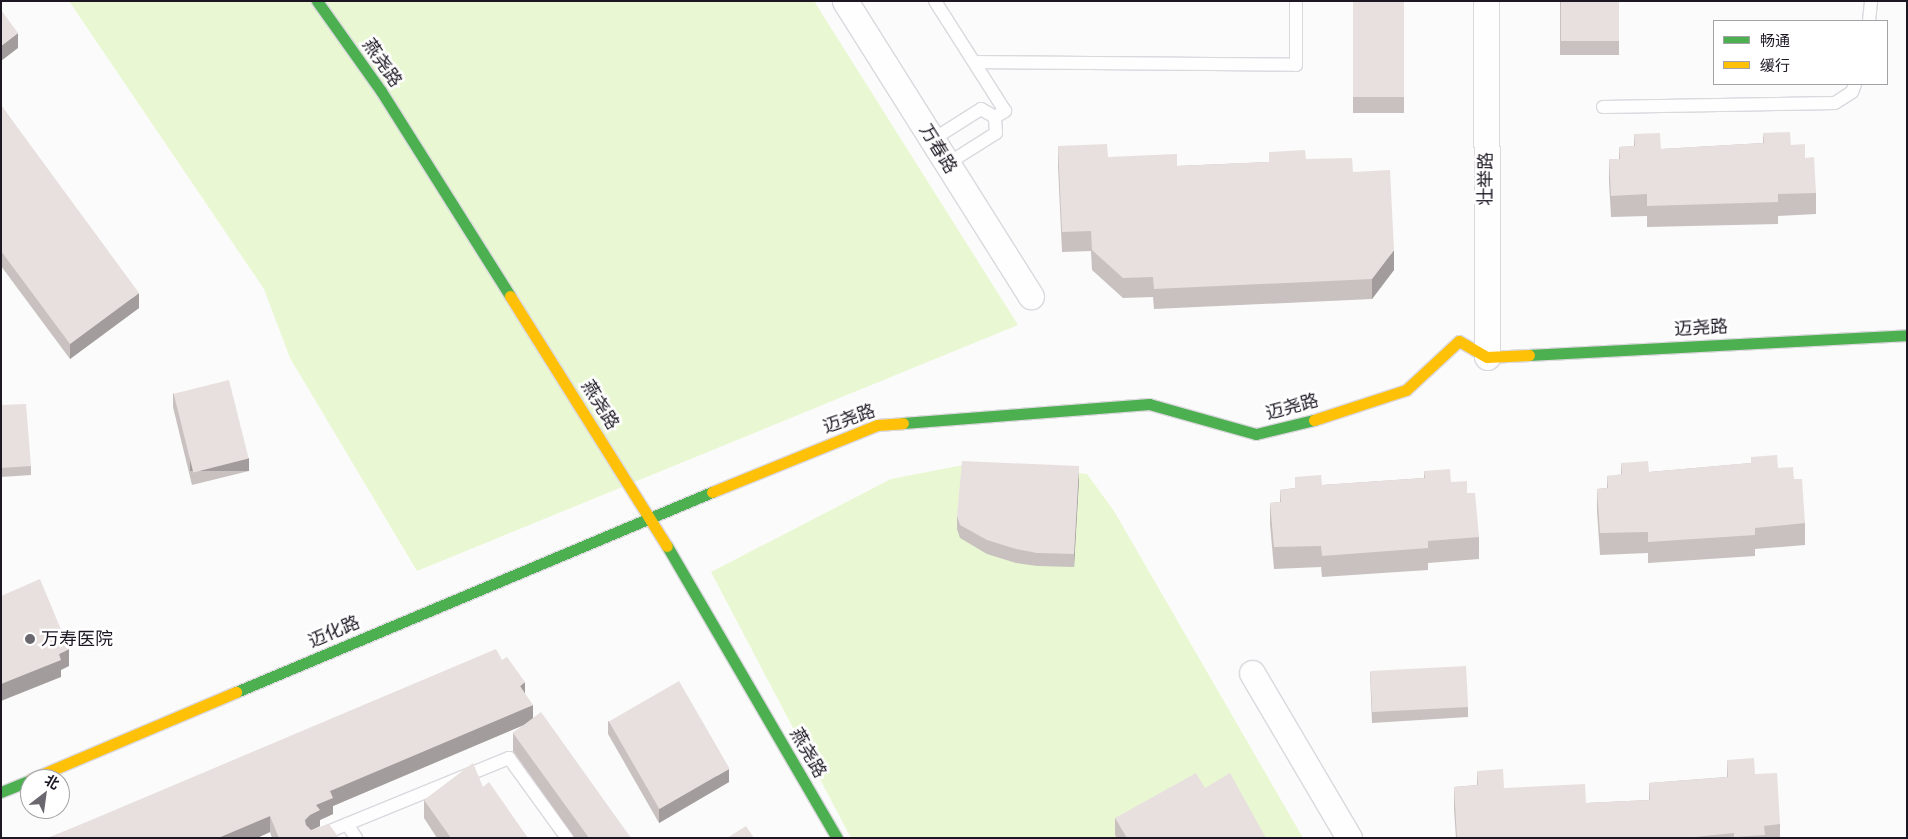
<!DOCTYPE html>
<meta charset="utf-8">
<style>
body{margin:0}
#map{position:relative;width:1908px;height:839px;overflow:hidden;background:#fbfbfb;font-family:"IBM Plex Sans","Noto Sans SC",sans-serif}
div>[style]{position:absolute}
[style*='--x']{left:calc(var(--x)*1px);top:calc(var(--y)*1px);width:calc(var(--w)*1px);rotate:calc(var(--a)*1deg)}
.green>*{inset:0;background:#e9f8d2}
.roads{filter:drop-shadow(1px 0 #dbd8de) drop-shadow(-1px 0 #dbd8de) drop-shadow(0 1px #dbd8de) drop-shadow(0 -1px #dbd8de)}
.lane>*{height:12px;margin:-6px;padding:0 6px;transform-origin:6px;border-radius:6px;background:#fefefe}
.street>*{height:25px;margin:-12.5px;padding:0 12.5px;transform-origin:12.5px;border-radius:12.5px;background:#fefefe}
.fast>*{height:11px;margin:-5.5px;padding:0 5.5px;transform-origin:5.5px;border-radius:5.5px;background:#4caf50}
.slow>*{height:11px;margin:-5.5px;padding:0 5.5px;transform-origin:5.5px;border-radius:5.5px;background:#ffc107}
.wall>*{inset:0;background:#c8c1c0;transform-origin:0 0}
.shaded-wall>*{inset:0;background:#a29d9c;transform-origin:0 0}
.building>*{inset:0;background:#e8e0df;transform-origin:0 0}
.dots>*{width:14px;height:14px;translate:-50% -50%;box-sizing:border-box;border:2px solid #fff;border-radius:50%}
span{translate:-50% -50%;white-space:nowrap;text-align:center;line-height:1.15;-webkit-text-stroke:5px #fff;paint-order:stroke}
.street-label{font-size:18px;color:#1c1723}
.poi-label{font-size:18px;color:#1c1723}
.left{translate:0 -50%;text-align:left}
.frame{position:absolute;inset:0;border:2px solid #1c1723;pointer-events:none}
.legend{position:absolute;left:1713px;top:20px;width:175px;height:65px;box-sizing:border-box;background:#fff;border:1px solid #a4a2a7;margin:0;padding:6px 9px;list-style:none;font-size:15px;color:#1c1723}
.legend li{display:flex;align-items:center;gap:10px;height:25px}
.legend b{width:25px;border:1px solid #a4a2a7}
.north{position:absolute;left:20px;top:769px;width:50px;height:50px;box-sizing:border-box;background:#fff;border:1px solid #a4a2a7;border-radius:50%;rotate:30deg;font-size:14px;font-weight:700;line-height:20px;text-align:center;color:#1c1723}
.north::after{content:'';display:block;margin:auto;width:18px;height:22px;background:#6a676f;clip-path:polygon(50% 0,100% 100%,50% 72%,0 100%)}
</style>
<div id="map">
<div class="green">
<div style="clip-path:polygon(69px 1px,814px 1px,1018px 325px,417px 571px,290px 358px,264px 289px)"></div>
<div style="clip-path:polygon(979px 462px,1087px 474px,1114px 511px,1303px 838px,851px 838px,711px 572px,891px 479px)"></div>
</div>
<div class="roads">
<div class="lane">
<div style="--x:1869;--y:21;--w:20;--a:-84"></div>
<div style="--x:975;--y:62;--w:321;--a:0.5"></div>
<div style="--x:1296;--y:65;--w:64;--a:-90"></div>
<div style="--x:1603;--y:107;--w:232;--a:-1"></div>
<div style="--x:1835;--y:103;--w:20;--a:-33"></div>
<div style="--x:1852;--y:92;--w:9;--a:-69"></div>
<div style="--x:932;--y:140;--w:58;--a:-32.3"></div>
<div style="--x:981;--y:109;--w:16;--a:30"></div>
<div style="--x:995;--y:117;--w:12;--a:-31"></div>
<div style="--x:1005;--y:111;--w:130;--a:-122.5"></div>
<div style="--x:947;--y:164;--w:58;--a:-32.3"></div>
<div style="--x:996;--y:133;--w:16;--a:-94"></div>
<div style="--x:347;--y:824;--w:17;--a:57"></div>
<div style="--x:313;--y:838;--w:212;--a:-22.2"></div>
<div style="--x:509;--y:758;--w:99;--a:54.1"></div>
</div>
<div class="street">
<div style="--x:845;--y:1;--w:349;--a:57.8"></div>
<div style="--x:1486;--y:1;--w:356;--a:89.8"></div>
<div style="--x:1252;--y:673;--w:191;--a:59.5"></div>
</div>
<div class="fast">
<div style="--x:317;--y:1;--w:110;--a:54.6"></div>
<div style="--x:381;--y:91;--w:242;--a:57.8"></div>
<div style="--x:1529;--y:355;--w:379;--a:-3"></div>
<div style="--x:903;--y:423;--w:247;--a:-4.4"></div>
<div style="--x:1149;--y:404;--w:111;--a:15.7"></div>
<div style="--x:1256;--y:434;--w:60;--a:-13.6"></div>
<div style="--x:667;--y:546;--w:338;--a:59.8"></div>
<div style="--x:236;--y:692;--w:516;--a:-22.79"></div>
<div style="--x:1;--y:792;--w:31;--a:-22"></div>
</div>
<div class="slow">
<div style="--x:510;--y:296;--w:295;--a:57.9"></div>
<div style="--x:1314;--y:420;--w:97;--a:-18.1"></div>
<div style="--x:1406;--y:390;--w:72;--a:-42.8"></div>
<div style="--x:1459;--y:341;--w:32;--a:30"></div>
<div style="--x:1487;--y:357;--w:42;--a:-2.7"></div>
<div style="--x:712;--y:492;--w:178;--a:-22.1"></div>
<div style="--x:877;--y:425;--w:26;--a:-4"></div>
<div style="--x:31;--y:779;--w:223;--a:-23"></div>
</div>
</div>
<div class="wall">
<div style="left:1353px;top:1px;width:51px;height:112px"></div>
<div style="left:1560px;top:1px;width:59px;height:54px"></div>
<div style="clip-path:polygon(1px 105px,139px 308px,70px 359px,1px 266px)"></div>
<div style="clip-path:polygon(1763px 133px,1791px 145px,1805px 158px,1816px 193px,1816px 214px,1778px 216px,1778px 224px,1647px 227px,1647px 216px,1611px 217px,1609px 181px,1609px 159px,1619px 159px,1619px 147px,1634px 146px,1634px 134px,1661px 149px,1763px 143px)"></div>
<div style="clip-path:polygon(1058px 146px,1108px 157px,1177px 166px,1269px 162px,1269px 152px,1306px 159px,1353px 172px,1394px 270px,1372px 299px,1154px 309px,1153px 297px,1123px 298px,1092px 270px,1091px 251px,1062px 252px,1058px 166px)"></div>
<div style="clip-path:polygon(173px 393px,249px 471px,192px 485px,173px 407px)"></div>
<div style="clip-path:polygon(1px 405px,31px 466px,31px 475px,1px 477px)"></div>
<div style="clip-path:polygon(1751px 457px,1778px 468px,1794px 479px,1805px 523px,1805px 545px,1755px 549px,1755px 556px,1648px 563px,1648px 553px,1600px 555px,1597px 511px,1597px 489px,1607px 488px,1607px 476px,1621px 475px,1621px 463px,1649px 472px,1751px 463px)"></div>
<div style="clip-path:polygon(1424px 471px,1451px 482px,1467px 493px,1479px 537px,1479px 559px,1428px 563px,1428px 570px,1322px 577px,1321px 567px,1274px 569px,1270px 524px,1270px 503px,1280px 502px,1280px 490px,1295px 488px,1295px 477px,1322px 485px,1424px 478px)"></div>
<div style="clip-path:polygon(1079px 479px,1074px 567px,1037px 566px,1016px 563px,987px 554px,960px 538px,957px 529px,957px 516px)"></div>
<div style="clip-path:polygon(502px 660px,525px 693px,533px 718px,631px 838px,575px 838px,513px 751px,513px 733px,524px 725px,333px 806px,333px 814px,320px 820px,320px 826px,314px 829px,339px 838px,272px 838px,270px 832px,257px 838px,48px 838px)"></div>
<div style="clip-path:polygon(1370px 672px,1468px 707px,1468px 717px,1372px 723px)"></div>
<div style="clip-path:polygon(608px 721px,729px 782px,659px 823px,608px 734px)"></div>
<div style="clip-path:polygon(1727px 760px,1755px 774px,1780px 824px,1780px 838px,1456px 838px,1454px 809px,1454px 787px,1477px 785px,1477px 771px,1504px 788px,1586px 803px,1649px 800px,1649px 783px,1727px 777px)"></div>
<div style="clip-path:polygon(483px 787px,528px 838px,437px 838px,424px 818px,424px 800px)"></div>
<div style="clip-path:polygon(1205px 788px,1266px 838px,1117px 838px,1115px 835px,1115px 818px)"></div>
</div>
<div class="shaded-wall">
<div style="clip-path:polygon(18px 33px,18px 48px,1px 61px,1px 46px)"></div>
<div style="clip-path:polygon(1394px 250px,1394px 270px,1372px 299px,1372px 279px)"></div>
<div style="clip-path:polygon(139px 293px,139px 308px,70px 359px,70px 344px)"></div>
<div style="left:249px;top:458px;width:13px;height:59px;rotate:90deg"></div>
<div style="clip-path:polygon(1079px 466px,1079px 479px,1074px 567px,1074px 554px)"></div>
<div style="clip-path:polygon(69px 649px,69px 666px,61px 670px,61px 677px,1px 701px,1px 684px,59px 654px)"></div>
<div style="clip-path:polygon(525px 682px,525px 699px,520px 686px)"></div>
<div style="clip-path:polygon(533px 705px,533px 721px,333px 806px,333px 814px,320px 820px,320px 826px,310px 831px,305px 836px,305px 820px,316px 805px,330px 791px)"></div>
<div style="clip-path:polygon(729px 769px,729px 782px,659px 823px,659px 809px)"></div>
<div style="clip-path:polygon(270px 816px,270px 832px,257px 838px,218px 838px)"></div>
</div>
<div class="building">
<div style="left:1353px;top:1px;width:51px;height:96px"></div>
<div style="left:1561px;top:1px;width:58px;height:40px"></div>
<div style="clip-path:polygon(1px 10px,18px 33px,1px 46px)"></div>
<div style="clip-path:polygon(1px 105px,139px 293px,70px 344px,1px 251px)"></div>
<div style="clip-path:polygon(1790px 132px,1791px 145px,1805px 144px,1805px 158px,1814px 157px,1816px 193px,1778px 194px,1778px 202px,1647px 206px,1647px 194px,1611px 196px,1609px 159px,1620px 159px,1619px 147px,1635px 146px,1634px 134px,1660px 133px,1661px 149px,1764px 143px,1763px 133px)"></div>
<div style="clip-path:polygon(1107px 144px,1108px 157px,1177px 154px,1177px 166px,1269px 162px,1269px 152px,1305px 150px,1306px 159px,1352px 158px,1353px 172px,1390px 170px,1394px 250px,1372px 279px,1154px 289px,1153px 277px,1123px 278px,1092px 250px,1091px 231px,1062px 232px,1058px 146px)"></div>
<div style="left:229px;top:380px;width:81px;height:57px;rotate:76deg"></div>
<div style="clip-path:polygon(26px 404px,31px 466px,1px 468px,1px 405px)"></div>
<div style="clip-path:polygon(1777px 455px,1778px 468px,1793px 467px,1794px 479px,1802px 479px,1805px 523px,1755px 528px,1755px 535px,1648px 542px,1648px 532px,1600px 533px,1597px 489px,1608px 488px,1607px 476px,1622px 474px,1621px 463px,1648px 461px,1649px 472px,1751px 463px,1751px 457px)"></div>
<div style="clip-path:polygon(962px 461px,1079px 466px,1074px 554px,1037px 553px,1016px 549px,987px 540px,960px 525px,957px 516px)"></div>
<div style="clip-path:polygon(1450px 469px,1451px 482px,1467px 481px,1467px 493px,1475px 493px,1479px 537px,1428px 541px,1428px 548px,1322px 556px,1321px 546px,1274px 547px,1270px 503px,1281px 502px,1280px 490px,1295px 488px,1295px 477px,1321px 475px,1322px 485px,1425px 478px,1424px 471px)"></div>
<div style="clip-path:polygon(40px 579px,69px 649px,59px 654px,61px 660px,1px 684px,1px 596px)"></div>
<div style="clip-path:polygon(496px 649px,502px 660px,507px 657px,525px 682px,520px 686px,533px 705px,330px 791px,333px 798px,316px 805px,320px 810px,310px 815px,305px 820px,306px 825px,311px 830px,329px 824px,339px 838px,279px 838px,270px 816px,218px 838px,48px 838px,96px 818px)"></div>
<div style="left:1466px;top:666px;width:41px;height:96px;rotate:87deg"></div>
<div style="left:679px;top:681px;width:101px;height:81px;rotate:60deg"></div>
<div style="clip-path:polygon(541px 712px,631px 838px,589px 838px,513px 733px)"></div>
<div style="clip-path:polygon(1754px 758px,1755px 774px,1777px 773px,1780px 824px,1764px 826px,1765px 835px,1734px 837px,1734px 833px,1685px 838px,1647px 838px,1647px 837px,1628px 838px,1457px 838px,1454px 787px,1478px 785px,1477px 771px,1503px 769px,1504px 788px,1585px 784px,1586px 803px,1650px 800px,1649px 783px,1728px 777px,1727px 760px)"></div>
<div style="clip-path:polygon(473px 763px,483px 787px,489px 782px,528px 838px,451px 838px,424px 800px)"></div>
<div style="clip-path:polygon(1196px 773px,1205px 788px,1230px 773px,1266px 838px,1127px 838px,1115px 818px)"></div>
<div style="clip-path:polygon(746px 826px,754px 838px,727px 838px)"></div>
</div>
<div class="dots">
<div style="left:30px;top:639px;background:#6a676f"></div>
</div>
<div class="street-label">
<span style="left:382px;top:63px;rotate:55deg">燕尧路</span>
<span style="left:938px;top:149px;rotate:58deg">万春路</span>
<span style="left:1486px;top:179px;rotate:-90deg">壮举路</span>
<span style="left:1701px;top:328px;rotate:-3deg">迈尧路</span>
<span style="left:600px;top:405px;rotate:58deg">燕尧路</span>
<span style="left:1292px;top:407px;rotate:-15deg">迈尧路</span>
<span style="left:849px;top:419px;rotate:-19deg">迈尧路</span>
<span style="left:334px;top:632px;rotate:-23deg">迈化路</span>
<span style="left:808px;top:753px;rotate:60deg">燕尧路</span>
</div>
<div class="poi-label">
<span class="left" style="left:41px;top:639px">万寿医院</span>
</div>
<div class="frame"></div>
<ul class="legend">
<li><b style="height:6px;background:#4caf50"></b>畅通</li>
<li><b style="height:6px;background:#ffc107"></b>缓行</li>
</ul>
<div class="north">北</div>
</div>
